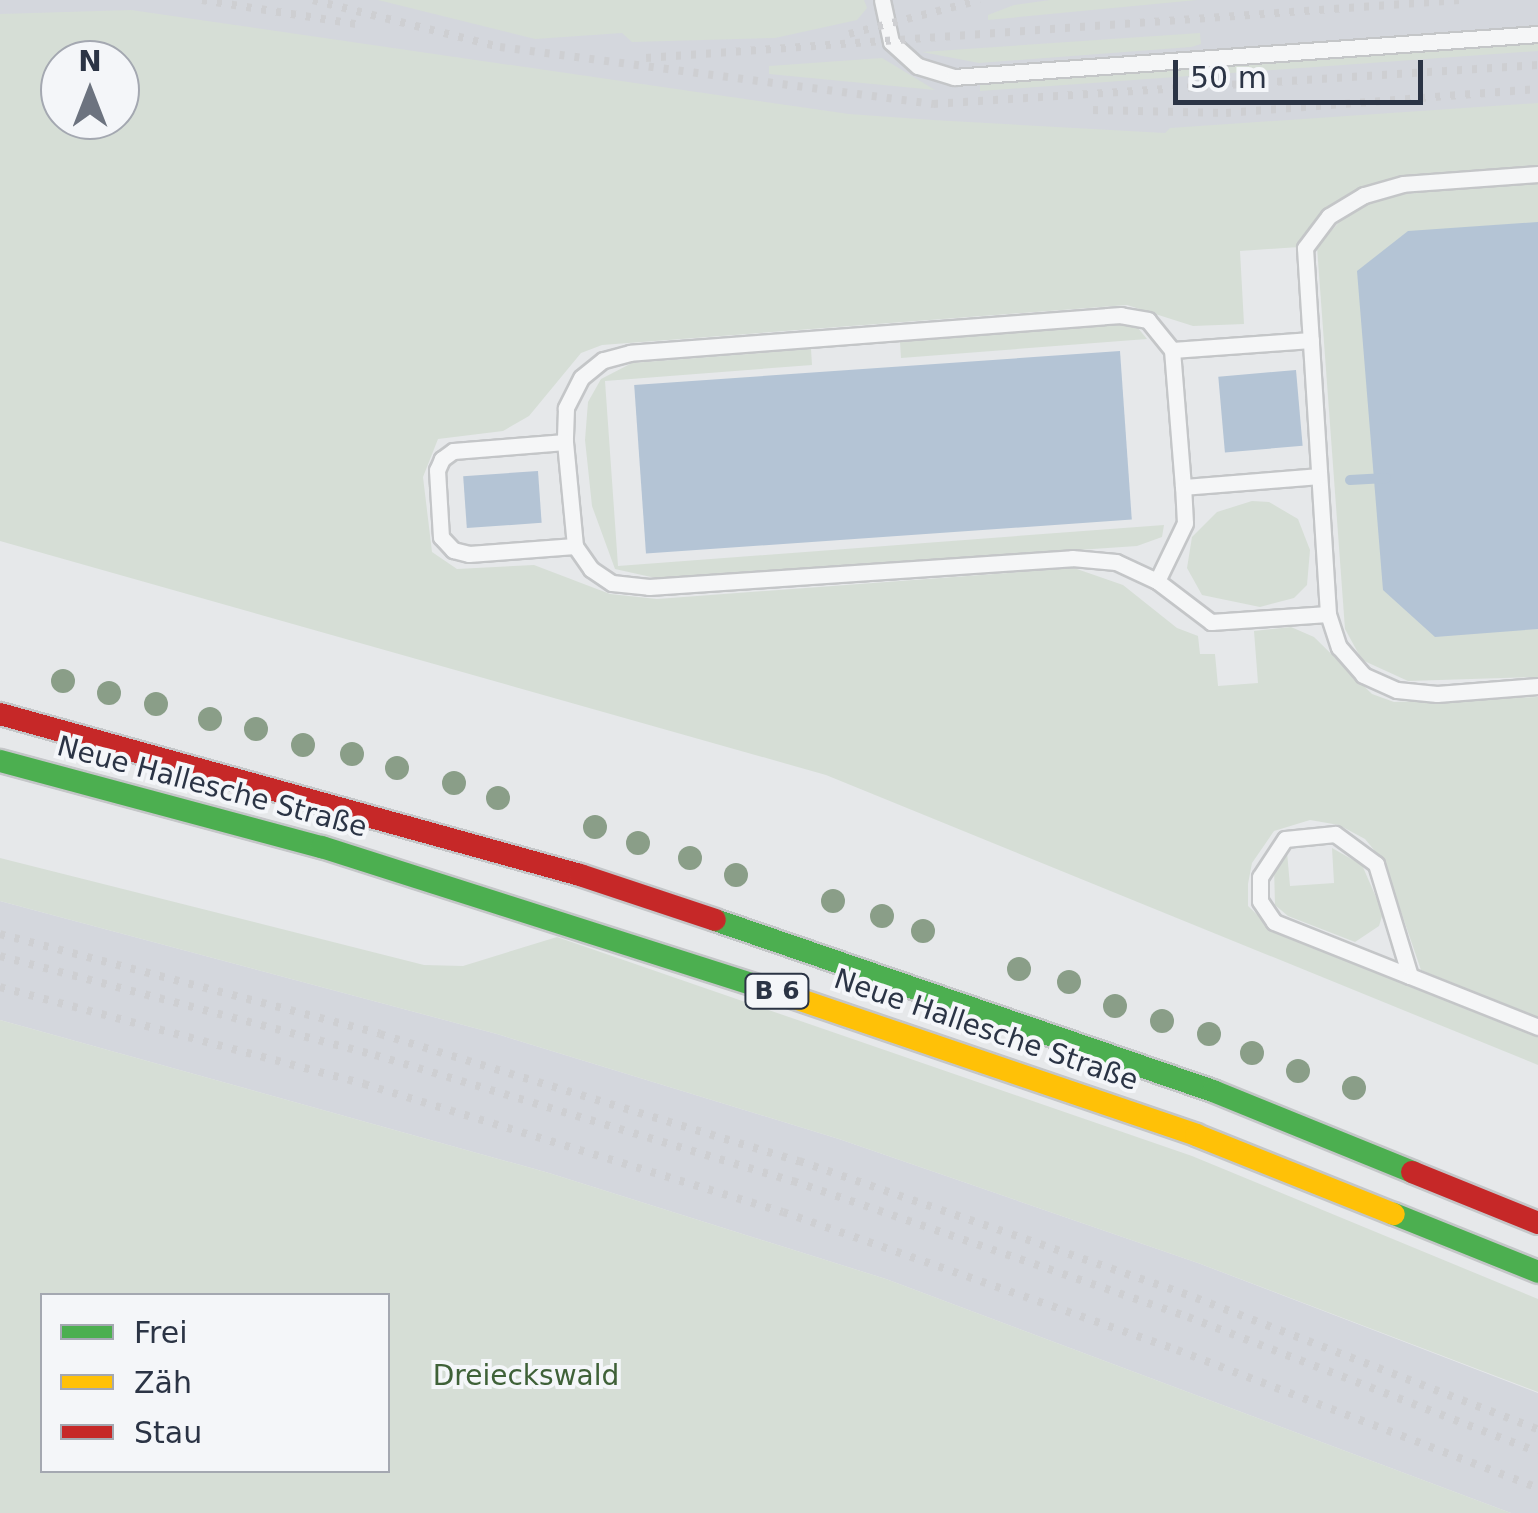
<!DOCTYPE html>
<meta charset="utf-8">
<style>
body{margin:0}
#map{position:relative;width:1538px;height:1513px;overflow:hidden;background:#e6e8ea;font-family:"DejaVu Sans",sans-serif}
div>[style]{position:absolute}
[style*='--x']{left:calc(var(--x)*1px);top:calc(var(--y)*1px);width:calc(var(--w)*1px);rotate:calc(var(--a)*1deg)}
.built>*{inset:0;background:#d4d7dd}
.green>*{inset:0;background:#d6ded6}
.water>*{inset:0;background:#b4c4d5;transform-origin:0 0}
.stream>*{height:10px;margin:-5px;padding:0 5px;transform-origin:5px;border-radius:5px;background:#b4c4d5}
.roads{filter:drop-shadow(2px 0 #c4c6c8) drop-shadow(-2px 0 #c4c6c8) drop-shadow(0 2px #c4c6c8) drop-shadow(0 -2px #c4c6c8)}
.lane>*{height:15px;margin:-7.5px;padding:0 7.5px;transform-origin:7.5px;border-radius:7.5px;background:#f5f6f7}
.fast>*{height:22px;margin:-11px;padding:0 11px;transform-origin:11px;border-radius:11px;background:#4caf50}
.slow>*{height:22px;margin:-11px;padding:0 11px;transform-origin:11px;border-radius:11px;background:#ffc107}
.jam>*{height:22px;margin:-11px;padding:0 11px;transform-origin:11px;border-radius:11px;background:#c62828}
.rail>*{height:8px;margin-top:-4px;transform-origin:0;background:repeating-linear-gradient(90deg,#cecfd2 0 5px,transparent 0 15px)}
.trees>*{width:24px;height:24px;margin:-12px;border-radius:50%;background:#8a9e88}
span{translate:-50% -50%;white-space:nowrap;text-align:center;line-height:1.15;-webkit-text-stroke:8px #f4f6f9;paint-order:stroke}
.shield-label span{padding:2px 8px;background:#f4f6f9;border:2px solid;border-radius:8px;-webkit-text-stroke-width:0}
.shield-label{font-size:25px;color:#2b3445;font-weight:700}
.street-label{font-size:28px;color:#2b3445}
.park-label{font-size:28px;color:#3f6138}
.legend{position:absolute;left:40px;top:1293px;width:350px;height:180px;box-sizing:border-box;background:#f4f6f9;border:2px solid #a4a8b1;margin:0;padding:12px 18px;list-style:none;font-size:30px;color:#2b3445}
.legend li{display:flex;align-items:center;gap:20px;height:50px}
.legend b{width:50px;border:2px solid #a4a8b1}
.north{position:absolute;left:40px;top:40px;width:100px;height:100px;box-sizing:border-box;background:#f4f6f9;border:2px solid #a4a8b1;border-radius:50%;rotate:0deg;font-size:28px;font-weight:700;line-height:40px;text-align:center;color:#2b3445}
.north::after{content:'';display:block;margin:auto;width:35px;height:45px;background:#6c737f;clip-path:polygon(50% 0,100% 100%,50% 72%,0 100%)}
.scale{position:absolute;left:1173px;top:60px;width:250px;height:45px;box-sizing:border-box;border:5px solid #2b3445;border-top:0;padding-left:12px;font-size:30px;line-height:35px;white-space:nowrap;color:#2b3445;-webkit-text-stroke:8px #f4f6f9;paint-order:stroke}
</style>
<div id="map">
<div class="built">
<div style="clip-path:polygon(0 0,1538px 0,1538px 125px,895px 174px,124px 41px,0 50px)"></div>
<div style="clip-path:polygon(0 901px,497px 1034px,839px 1139px,1198px 1263px,1538px 1393px,1538px 1513px,1511px 1513px,886px 1279px,549px 1173px,0 1020px)"></div>
</div>
<div class="green">
<div style="clip-path:polygon(378px 0,864px 0,867px 8px,857px 20px,775px 38px,632px 42px,622px 33px,535px 39px)"></div>
<div style="clip-path:polygon(1050px 0,1197px 0,988px 20px,988px 15px,1014px 5px)"></div>
<div style="clip-path:polygon(evenodd,131px 10px,849px 114px,933px 120px,1165px 133px,1170px 128px,1538px 103px,1538px 165px,1401px 176px,1340px 200px,1299px 247px,1240px 251px,1244px 324px,1193px 326px,1127px 305px,602px 345px,581px 353px,529px 416px,503px 431px,438px 439px,423px 477px,432px 552px,457px 569px,534px 565px,610px 594px,657px 599px,1074px 568px,1123px 585px,1177px 628px,1198px 636px,1200px 654px,1215px 654px,1218px 686px,1258px 683px,1254px 631px,1291px 627px,1314px 637px,1372px 694px,1394px 702px,1538px 697px,1538px 1018px,1421px 970px,1384px 862px,1365px 839px,1339px 825px,1310px 820px,1274px 831px,1252px 863px,1248px 884px,1248px 906px,1275px 932px,1538px 1037px,1538px 1065px,826px 775px,0 541px,0 14px,131px 10px,60px 60px,120px 60px,120px 120px,60px 120px,60px 60px)"></div>
<div style="clip-path:polygon(1200px 33px,1201px 44px,1191px 47px,979px 63px,922px 52px)"></div>
<div style="clip-path:polygon(1538px 43px,1538px 51px,980px 91px,980px 85px)"></div>
<div style="clip-path:polygon(882px 58px,935px 90px,769px 74px,769px 66px)"></div>
<div style="clip-path:polygon(1538px 180px,1538px 677px,1408px 681px,1362px 660px,1345px 629px,1317px 247px,1348px 212px,1378px 197px)"></div>
<div style="clip-path:polygon(1118px 324px,1138px 328px,1147px 339px,901px 358px,900px 342px)"></div>
<div style="clip-path:polygon(811px 349px,812px 365px,605px 381px,618px 566px,1164px 525px,1162px 537px,1137px 546px,660px 579px,615px 569px,592px 506px,585px 440px,588px 402px,601px 379px,632px 363px)"></div>
<div style="clip-path:polygon(1252px 501px,1269px 502px,1298px 519px,1310px 550px,1307px 585px,1294px 598px,1260px 607px,1202px 595px,1187px 568px,1192px 537px,1217px 512px)"></div>
<div style="clip-path:polygon(1332px 848px,1362px 865px,1383px 913px,1379px 926px,1355px 942px,1288px 916px,1275px 905px,1274px 867px,1287px 852px,1290px 886px,1334px 883px)"></div>
<div style="clip-path:polygon(0 858px,424px 965px,463px 966px,557px 937px,1192px 1156px,1538px 1299px,1538px 1392px,1198px 1263px,839px 1139px,497px 1034px,0 901px)"></div>
<div style="clip-path:polygon(evenodd,0 1020px,549px 1173px,886px 1279px,1511px 1513px,0 1513px,0 1020px,42px 1296px,388px 1296px,388px 1470px,42px 1470px,42px 1296px)"></div>
</div>
<div class="water">
<div style="clip-path:polygon(1538px 222px,1538px 629px,1435px 637px,1383px 590px,1357px 271px,1408px 231px)"></div>
<div style="left:1120px;top:351px;width:169px;height:487px;rotate:86deg"></div>
<div style="left:1296px;top:370px;width:76px;height:78px;rotate:85deg"></div>
<div style="left:538px;top:471px;width:52px;height:75px;rotate:86deg"></div>
</div>
<div class="stream">
<div style="--x:1350;--y:480;--w:36;--a:-3"></div>
</div>
<div class="roads">
<div class="lane">
<div style="--x:882;--y:0;--w:43;--a:77.9"></div>
<div style="--x:891;--y:42;--w:36;--a:42"></div>
<div style="--x:918;--y:66;--w:38;--a:17"></div>
<div style="--x:954;--y:77;--w:586;--a:-4.21"></div>
<div style="--x:1538;--y:174;--w:135;--a:175.8"></div>
<div style="--x:1403;--y:184;--w:41;--a:164.2"></div>
<div style="--x:1364;--y:195;--w:41;--a:149"></div>
<div style="--x:1329;--y:216;--w:40;--a:127"></div>
<div style="--x:1305;--y:248;--w:367;--a:86.4"></div>
<div style="--x:1328;--y:614;--w:35;--a:72"></div>
<div style="--x:1339;--y:647;--w:37;--a:49"></div>
<div style="--x:1363;--y:675;--w:37;--a:24"></div>
<div style="--x:1397;--y:690;--w:40;--a:5.7"></div>
<div style="--x:1437;--y:694;--w:101;--a:-4.5"></div>
<div style="--x:1311;--y:340;--w:139;--a:175.9"></div>
<div style="--x:1172;--y:350;--w:38;--a:-129"></div>
<div style="--x:1148;--y:320;--w:27;--a:-170"></div>
<div style="--x:1121;--y:315;--w:492;--a:175.6"></div>
<div style="--x:630;--y:353;--w:28;--a:165"></div>
<div style="--x:603;--y:360;--w:28;--a:141"></div>
<div style="--x:581;--y:378;--w:34;--a:117"></div>
<div style="--x:566;--y:408;--w:34;--a:92"></div>
<div style="--x:565;--y:442;--w:104;--a:84.5"></div>
<div style="--x:575;--y:546;--w:28;--a:55"></div>
<div style="--x:591;--y:569;--w:25;--a:34"></div>
<div style="--x:612;--y:583;--w:37;--a:6"></div>
<div style="--x:649;--y:587;--w:424;--a:-3.9"></div>
<div style="--x:1072;--y:558;--w:44;--a:5.2"></div>
<div style="--x:1116;--y:562;--w:45;--a:24.9"></div>
<div style="--x:1157;--y:581;--w:68;--a:37.2"></div>
<div style="--x:1211;--y:622;--w:117;--a:-3.9"></div>
<div style="--x:1172;--y:350;--w:137;--a:85.4"></div>
<div style="--x:565;--y:442;--w:112;--a:175.4"></div>
<div style="--x:453;--y:451;--w:14;--a:144"></div>
<div style="--x:442;--y:459;--w:12;--a:114"></div>
<div style="--x:437;--y:470;--w:67;--a:86.6"></div>
<div style="--x:441;--y:537;--w:18;--a:47"></div>
<div style="--x:453;--y:550;--w:16;--a:14"></div>
<div style="--x:469;--y:554;--w:106;--a:-4.3"></div>
<div style="--x:1157;--y:581;--w:64;--a:-64.2"></div>
<div style="--x:1185;--y:523;--w:36;--a:-93"></div>
<div style="--x:1183;--y:487;--w:136;--a:-4.6"></div>
<div style="--x:1410;--y:976;--w:117;--a:-106.9"></div>
<div style="--x:1376;--y:864;--w:51;--a:-143.8"></div>
<div style="--x:1335;--y:834;--w:50;--a:174.3"></div>
<div style="--x:1285;--y:839;--w:45;--a:123.3"></div>
<div style="--x:1260;--y:877;--w:24;--a:90"></div>
<div style="--x:1260;--y:901;--w:25;--a:56"></div>
<div style="--x:1274;--y:922;--w:146;--a:21.7"></div>
<div style="--x:1410;--y:976;--w:138;--a:21.7"></div>
</div>
<div class="fast">
<div style="--x:0;--y:761;--w:333;--a:15"></div>
<div style="--x:322;--y:847;--w:471;--a:17.7"></div>
<div style="--x:715;--y:920;--w:527;--a:18.95"></div>
<div style="--x:1213;--y:1091;--w:215;--a:22.1"></div>
<div style="--x:1394;--y:1214;--w:155;--a:21.9"></div>
</div>
<div class="slow">
<div style="--x:771;--y:990;--w:449;--a:18.8"></div>
<div style="--x:1196;--y:1135;--w:213;--a:21.8"></div>
</div>
<div class="jam">
<div style="--x:0;--y:714;--w:602;--a:15.51"></div>
<div style="--x:580;--y:875;--w:142;--a:18.4"></div>
<div style="--x:1412;--y:1172;--w:136;--a:22"></div>
</div>
</div>
<div class="rail">
<div style="--x:202;--y:0;--w:156;--a:8.9"></div>
<div style="--x:313;--y:0;--w:193;--a:14.1"></div>
<div style="--x:500;--y:47;--w:437;--a:7.5"></div>
<div style="--x:933;--y:104;--w:606;--a:-3.69"></div>
<div style="--x:849;--y:34;--w:135;--a:-14.5"></div>
<div style="--x:646;--y:58;--w:815;--a:-4.08"></div>
<div style="--x:1093;--y:110;--w:133;--a:1.3"></div>
<div style="--x:1226;--y:113;--w:313;--a:-4.4"></div>
<div style="--x:0;--y:934;--w:393;--a:14.7"></div>
<div style="--x:380;--y:1034;--w:438;--a:16.9"></div>
<div style="--x:799;--y:1161;--w:420;--a:19"></div>
<div style="--x:1196;--y:1298;--w:366;--a:21"></div>
<div style="--x:0;--y:956;--w:388;--a:14.8"></div>
<div style="--x:375;--y:1055;--w:437;--a:16.8"></div>
<div style="--x:793;--y:1181;--w:418;--a:19"></div>
<div style="--x:1188;--y:1317;--w:375;--a:21.1"></div>
<div style="--x:0;--y:987;--w:377;--a:14.9"></div>
<div style="--x:364;--y:1084;--w:438;--a:17"></div>
<div style="--x:783;--y:1212;--w:417;--a:19.3"></div>
<div style="--x:1177;--y:1350;--w:386;--a:20.9"></div>
</div>
<div class="trees">
<div style="left:63px;top:681px"></div>
<div style="left:109px;top:693px"></div>
<div style="left:156px;top:704px"></div>
<div style="left:210px;top:719px"></div>
<div style="left:256px;top:729px"></div>
<div style="left:303px;top:745px"></div>
<div style="left:352px;top:754px"></div>
<div style="left:397px;top:768px"></div>
<div style="left:454px;top:783px"></div>
<div style="left:498px;top:798px"></div>
<div style="left:595px;top:827px"></div>
<div style="left:638px;top:843px"></div>
<div style="left:690px;top:858px"></div>
<div style="left:736px;top:875px"></div>
<div style="left:833px;top:901px"></div>
<div style="left:882px;top:916px"></div>
<div style="left:923px;top:931px"></div>
<div style="left:1019px;top:969px"></div>
<div style="left:1069px;top:982px"></div>
<div style="left:1115px;top:1006px"></div>
<div style="left:1162px;top:1021px"></div>
<div style="left:1209px;top:1034px"></div>
<div style="left:1252px;top:1053px"></div>
<div style="left:1298px;top:1071px"></div>
<div style="left:1354px;top:1088px"></div>
</div>
<div class="shield-label">
<span style="left:777px;top:991px">B 6</span>
</div>
<div class="street-label">
<span style="left:212px;top:787px;rotate:15deg">Neue Hallesche Straße</span>
<span style="left:986px;top:1030px;rotate:19deg">Neue Hallesche Straße</span>
</div>
<div class="park-label">
<span style="left:526px;top:1376px">Dreieckswald</span>
</div>
<ul class="legend">
<li><b style="height:12px;background:#4caf50"></b>Frei</li>
<li><b style="height:12px;background:#ffc107"></b>Zäh</li>
<li><b style="height:12px;background:#c62828"></b>Stau</li>
</ul>
<div class="north">N</div>
<div class="scale">50 m</div>
</div>
